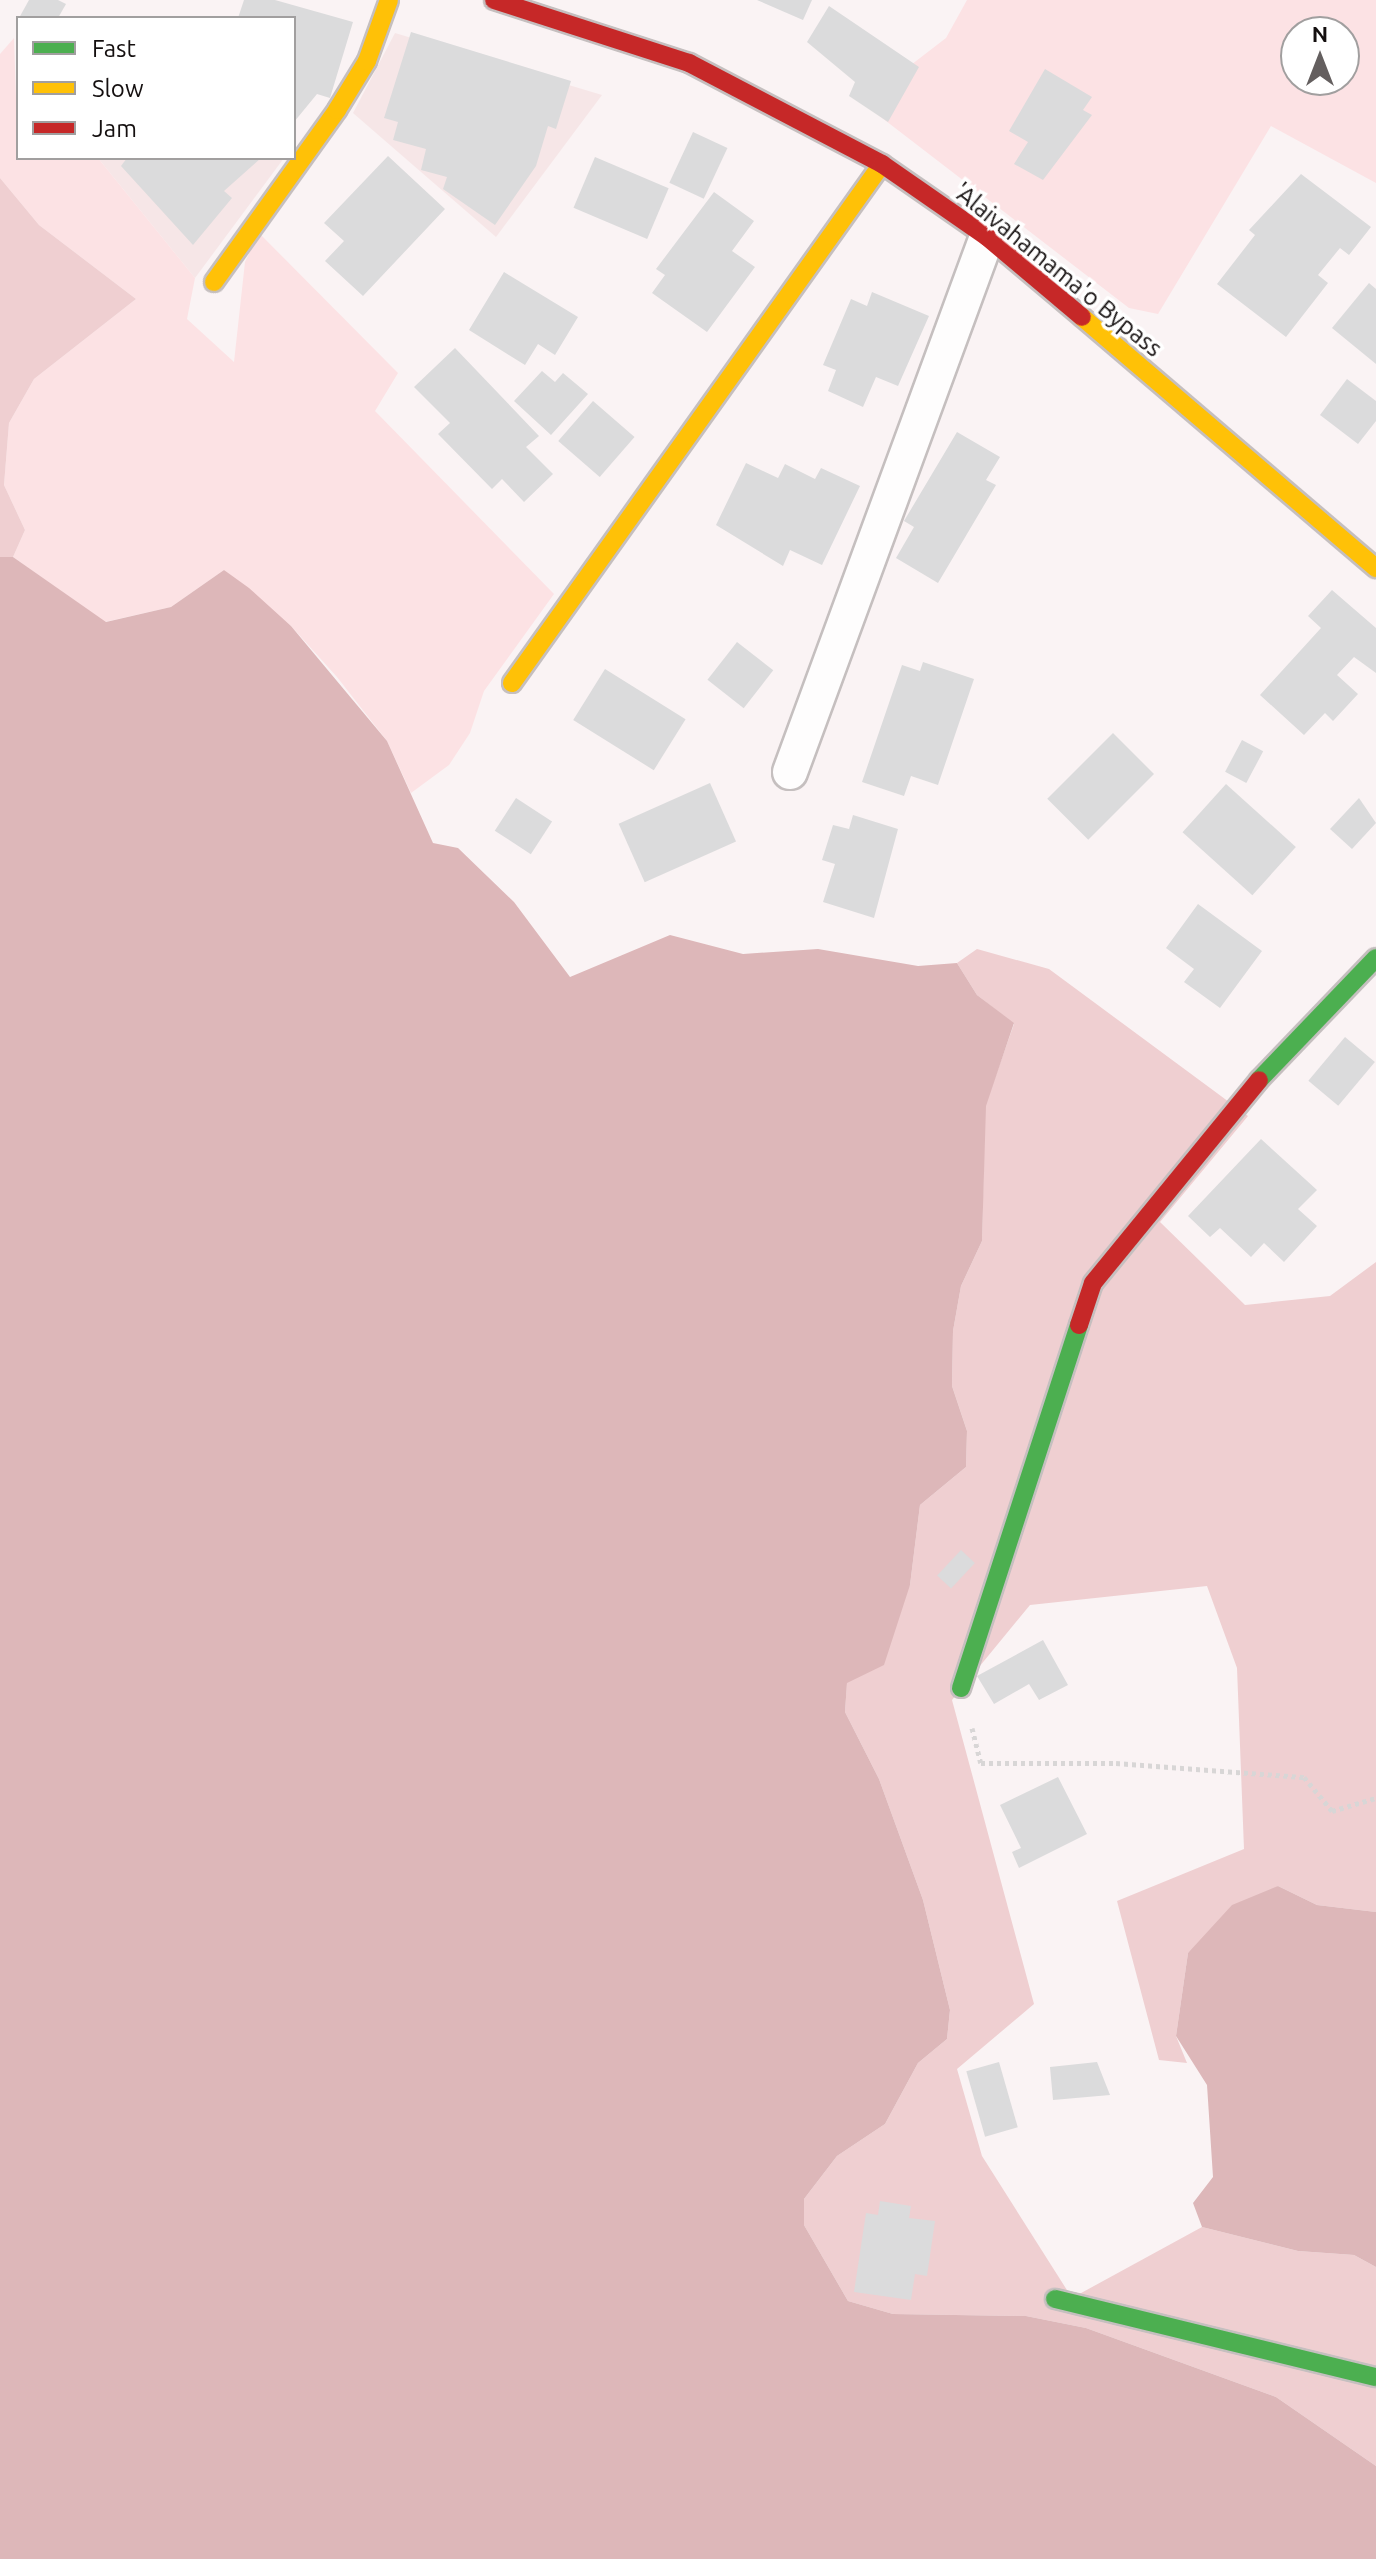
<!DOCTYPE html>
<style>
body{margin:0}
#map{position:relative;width:1376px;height:2559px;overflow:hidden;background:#faf3f4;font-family:Ubuntu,sans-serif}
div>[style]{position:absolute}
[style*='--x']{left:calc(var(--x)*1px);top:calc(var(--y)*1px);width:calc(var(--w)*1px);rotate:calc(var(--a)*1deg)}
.built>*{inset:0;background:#f6e6e7}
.green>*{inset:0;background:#fce2e4}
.forest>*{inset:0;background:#efcfd1}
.water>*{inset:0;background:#ddb7b9}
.building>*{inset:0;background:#dbdbdc;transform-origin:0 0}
.path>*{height:5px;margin-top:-2.5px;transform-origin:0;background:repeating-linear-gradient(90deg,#d8d6d6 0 4px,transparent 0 8px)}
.roads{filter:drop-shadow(2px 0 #c5bfbf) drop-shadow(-2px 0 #c5bfbf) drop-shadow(0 2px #c5bfbf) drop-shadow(0 -2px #c5bfbf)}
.street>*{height:34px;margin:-17px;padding:0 17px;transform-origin:17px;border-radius:17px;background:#fefdfd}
.fast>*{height:18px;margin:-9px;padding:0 9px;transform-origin:9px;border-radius:9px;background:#4caf50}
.slow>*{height:18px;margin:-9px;padding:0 9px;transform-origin:9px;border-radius:9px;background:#ffc107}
.jam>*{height:18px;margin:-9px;padding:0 9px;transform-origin:9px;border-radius:9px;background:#c62828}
span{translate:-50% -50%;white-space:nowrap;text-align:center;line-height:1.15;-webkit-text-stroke:7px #fff;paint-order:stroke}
.street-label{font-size:24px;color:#140f0f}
.legend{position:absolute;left:16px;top:16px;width:280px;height:144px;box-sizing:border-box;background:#fff;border:2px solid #a19f9f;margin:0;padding:10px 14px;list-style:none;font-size:24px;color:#140f0f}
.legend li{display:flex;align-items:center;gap:16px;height:40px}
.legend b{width:40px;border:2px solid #a19f9f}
.north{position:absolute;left:1280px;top:16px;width:80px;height:80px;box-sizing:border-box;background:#fff;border:2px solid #a19f9f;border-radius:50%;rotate:0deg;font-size:22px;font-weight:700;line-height:32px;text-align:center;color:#140f0f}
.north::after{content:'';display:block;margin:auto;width:28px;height:36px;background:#645f5f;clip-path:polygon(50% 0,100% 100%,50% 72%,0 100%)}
</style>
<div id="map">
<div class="built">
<div style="clip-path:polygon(395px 33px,602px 95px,496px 237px,353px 113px)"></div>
<div style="clip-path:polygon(98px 158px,284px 158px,195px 278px)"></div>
</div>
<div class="green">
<div style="clip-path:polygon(evenodd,967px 0,1376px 0,1376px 183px,1271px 126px,1158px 314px,1129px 308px,873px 111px,907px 68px,946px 38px,967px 0,1296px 32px,1344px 32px,1344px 80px,1296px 80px,1296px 32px)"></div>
<div style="clip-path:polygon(14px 38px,18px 158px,98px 158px,195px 278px,187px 319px,234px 362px,245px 262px,259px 233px,398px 373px,375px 411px,554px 594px,484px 691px,470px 733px,449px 765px,411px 793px,387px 741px,337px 677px,291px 626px,224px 570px,171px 607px,105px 622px,13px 557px,25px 530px,4px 485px,9px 423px,34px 379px,136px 299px,39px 225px,0 178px,0 54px)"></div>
</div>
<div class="forest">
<div style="clip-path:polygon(0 178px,39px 225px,136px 299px,34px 379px,9px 423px,4px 485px,25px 530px,13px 557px,0 557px)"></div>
<div style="clip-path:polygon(977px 949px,1049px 969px,1248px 1116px,1160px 1222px,1245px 1305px,1330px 1296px,1376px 1262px,1376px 1912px,1317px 1905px,1278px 1886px,1188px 1953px,1176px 2036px,1187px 2063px,1159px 2060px,1117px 1901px,1244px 1849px,1237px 1668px,1207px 1586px,1030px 1605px,952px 1700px,1034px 2004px,957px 2069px,982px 2156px,1072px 2298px,1202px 2227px,1298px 2251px,1354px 2255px,1376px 2267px,1376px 2466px,1276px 2397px,1086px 2328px,1026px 2316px,893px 2314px,848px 2301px,804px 2225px,804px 2199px,837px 2156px,885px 2124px,918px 2063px,947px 2039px,950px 2010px,923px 1900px,879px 1779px,845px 1712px,847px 1682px,910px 1585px,920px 1505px,966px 1467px,967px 1431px,952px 1386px,953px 1331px,961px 1286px,982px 1241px,985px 1106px,1014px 1024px,977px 995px,957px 963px)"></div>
</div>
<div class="water">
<div style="clip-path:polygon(0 557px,13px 557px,106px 622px,171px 607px,224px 570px,249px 588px,291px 626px,387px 741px,433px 843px,458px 848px,514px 902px,570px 977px,670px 935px,743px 954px,818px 949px,918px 966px,957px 963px,977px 995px,1014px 1023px,986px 1106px,982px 1241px,961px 1286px,953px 1331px,952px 1386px,967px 1431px,966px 1467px,920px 1505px,910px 1585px,884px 1665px,847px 1683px,845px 1712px,879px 1779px,923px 1900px,950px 2010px,947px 2039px,918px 2063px,885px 2124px,837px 2156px,804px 2199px,804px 2225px,848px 2301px,893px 2314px,1026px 2316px,1086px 2328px,1276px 2397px,1376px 2466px,1376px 2559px,0 2559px)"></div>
<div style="clip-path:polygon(1278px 1886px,1317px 1905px,1376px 1912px,1376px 2267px,1354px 2255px,1298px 2251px,1202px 2227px,1193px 2203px,1213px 2177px,1207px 2085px,1176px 2036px,1188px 1953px,1232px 1905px)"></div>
</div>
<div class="building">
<div style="clip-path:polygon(29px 0,58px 0,66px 4px,58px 18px,19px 18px)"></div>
<div style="clip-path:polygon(244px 0,275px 0,353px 22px,330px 98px,317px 94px,294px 122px,294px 18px,238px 18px)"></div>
<div style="clip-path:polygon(757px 0,812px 0,803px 20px)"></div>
<div style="clip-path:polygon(829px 6px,919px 67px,888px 122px,849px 96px,855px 82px,807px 42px)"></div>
<div style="clip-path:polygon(411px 32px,571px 81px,556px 129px,548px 126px,536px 166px,495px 225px,443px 189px,447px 177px,421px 170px,426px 149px,393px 140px,398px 122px,384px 118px)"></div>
<div style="clip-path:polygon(1045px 69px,1092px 97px,1083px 110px,1092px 115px,1043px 180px,1014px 164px,1028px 142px,1009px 131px)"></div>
<div style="left:693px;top:132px;width:38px;height:56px;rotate:25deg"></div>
<div style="clip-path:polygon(388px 156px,445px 209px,363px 296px,325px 261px,344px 241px,324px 223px)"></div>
<div style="left:595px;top:157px;width:80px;height:55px;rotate:23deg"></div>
<div style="clip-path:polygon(127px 158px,261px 158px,224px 191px,232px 198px,193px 245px,121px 166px)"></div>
<div style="clip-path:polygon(1301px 174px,1371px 227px,1349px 255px,1340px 248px,1318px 275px,1328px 283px,1286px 337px,1217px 284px,1255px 235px,1249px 230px)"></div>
<div style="clip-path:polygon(714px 192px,754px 221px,732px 251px,755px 267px,707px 332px,652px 293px,665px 275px,656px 269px)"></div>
<div style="clip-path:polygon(504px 272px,578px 317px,555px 355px,538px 344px,525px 365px,469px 330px)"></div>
<div style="clip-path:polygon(1369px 283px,1376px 289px,1376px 364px,1332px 328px)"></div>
<div style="clip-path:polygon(872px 292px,929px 316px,898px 386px,876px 377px,863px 407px,828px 391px,836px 370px,823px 365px,851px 299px,867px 306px)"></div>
<div style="clip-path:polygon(455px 348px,539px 436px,526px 447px,553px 474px,524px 502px,502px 479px,492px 489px,438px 434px,450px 423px,414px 387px)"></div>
<div style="clip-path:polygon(542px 371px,555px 382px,563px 373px,588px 394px,551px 435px,514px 401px)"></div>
<div style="clip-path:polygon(1347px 379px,1376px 401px,1376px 421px,1358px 444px,1320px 415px)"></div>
<div style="left:593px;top:401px;width:55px;height:53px;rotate:41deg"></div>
<div style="clip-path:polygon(957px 432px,1000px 457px,986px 480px,996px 485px,938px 583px,896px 558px,914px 527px,904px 521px)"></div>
<div style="clip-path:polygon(746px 463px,778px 478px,785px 464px,815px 479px,821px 468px,860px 486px,822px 565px,790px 550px,783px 566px,716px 525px)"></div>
<div style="clip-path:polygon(1332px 590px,1376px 628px,1376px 673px,1354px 657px,1337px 675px,1358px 694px,1333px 721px,1325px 713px,1304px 735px,1260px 695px,1321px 628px,1308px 616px)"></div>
<div style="left:737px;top:642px;width:46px;height:48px;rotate:38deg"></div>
<div style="clip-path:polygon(923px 662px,974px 679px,938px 785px,911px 776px,904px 796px,862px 782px,902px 665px,920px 671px)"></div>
<div style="left:605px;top:669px;width:95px;height:60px;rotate:32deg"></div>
<div style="left:1113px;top:733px;width:58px;height:93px;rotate:45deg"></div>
<div style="left:1242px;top:740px;width:24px;height:36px;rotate:28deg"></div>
<div style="left:710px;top:783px;width:64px;height:100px;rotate:66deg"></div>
<div style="left:1226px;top:784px;width:94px;height:65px;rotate:42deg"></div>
<div style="left:516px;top:798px;width:43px;height:39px;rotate:33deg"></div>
<div style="clip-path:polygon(1359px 798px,1376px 823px,1352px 849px,1330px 829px)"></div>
<div style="clip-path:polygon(853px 815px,898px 829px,874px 918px,823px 902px,835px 864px,822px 860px,833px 825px,849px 829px)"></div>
<div style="clip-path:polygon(1198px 904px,1262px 951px,1220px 1008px,1184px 982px,1194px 969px,1166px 948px)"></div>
<div style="left:1345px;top:1037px;width:39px;height:57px;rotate:40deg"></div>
<div style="clip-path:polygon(1261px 1139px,1317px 1190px,1298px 1209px,1317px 1226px,1284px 1262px,1264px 1243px,1251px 1257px,1220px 1228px,1210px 1237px,1188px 1216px)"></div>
<div style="left:961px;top:1550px;width:19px;height:35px;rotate:43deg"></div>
<div style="clip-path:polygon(1043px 1640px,1068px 1685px,1039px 1700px,1029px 1684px,994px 1704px,977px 1676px)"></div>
<div style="clip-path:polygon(1058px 1777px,1087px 1834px,1019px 1868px,1012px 1852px,1021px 1848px,1000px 1805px)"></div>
<div style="left:999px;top:2062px;width:68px;height:34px;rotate:74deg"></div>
<div style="clip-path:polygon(1097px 2062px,1110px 2095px,1053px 2100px,1050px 2067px)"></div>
<div style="clip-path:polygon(880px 2201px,911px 2206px,909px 2218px,935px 2221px,927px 2276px,915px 2274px,911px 2300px,854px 2292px,866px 2213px,878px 2215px)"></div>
</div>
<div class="path">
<div style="--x:972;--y:1728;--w:36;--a:76"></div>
<div style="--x:981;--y:1763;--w:135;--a:0"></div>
<div style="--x:1116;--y:1763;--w:189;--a:4.3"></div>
<div style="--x:1304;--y:1777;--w:44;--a:50.5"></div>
<div style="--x:1332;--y:1811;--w:46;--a:-16.5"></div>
</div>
<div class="roads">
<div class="street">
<div style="--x:790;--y:772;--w:570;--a:-69.79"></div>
</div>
<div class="fast">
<div style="--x:1259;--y:1080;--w:169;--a:-46.2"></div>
<div style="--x:961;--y:1688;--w:382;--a:-72"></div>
<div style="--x:1055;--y:2299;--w:330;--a:13.7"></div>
</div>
<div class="slow">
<div style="--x:214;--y:282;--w:211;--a:-54.4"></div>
<div style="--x:337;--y:110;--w:57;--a:-58.5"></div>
<div style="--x:367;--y:61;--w:65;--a:-70.2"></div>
<div style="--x:1082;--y:317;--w:387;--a:40.5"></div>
<div style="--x:512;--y:683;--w:637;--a:-54.51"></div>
</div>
<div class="jam">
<div style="--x:494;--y:0;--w:205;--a:17.9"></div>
<div style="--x:689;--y:63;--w:218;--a:27.6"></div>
<div style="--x:882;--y:164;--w:128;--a:34.8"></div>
<div style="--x:987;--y:237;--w:124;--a:40.1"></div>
<div style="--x:1079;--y:1325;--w:44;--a:-71.6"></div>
<div style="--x:1093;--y:1283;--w:262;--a:-50.7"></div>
</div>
</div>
<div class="street-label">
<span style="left:1058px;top:270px;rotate:39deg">'Alaivahamama'o Bypass</span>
</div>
<ul class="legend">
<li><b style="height:10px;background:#4caf50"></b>Fast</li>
<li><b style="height:10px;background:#ffc107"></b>Slow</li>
<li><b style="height:10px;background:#c62828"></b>Jam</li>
</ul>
<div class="north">N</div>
</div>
